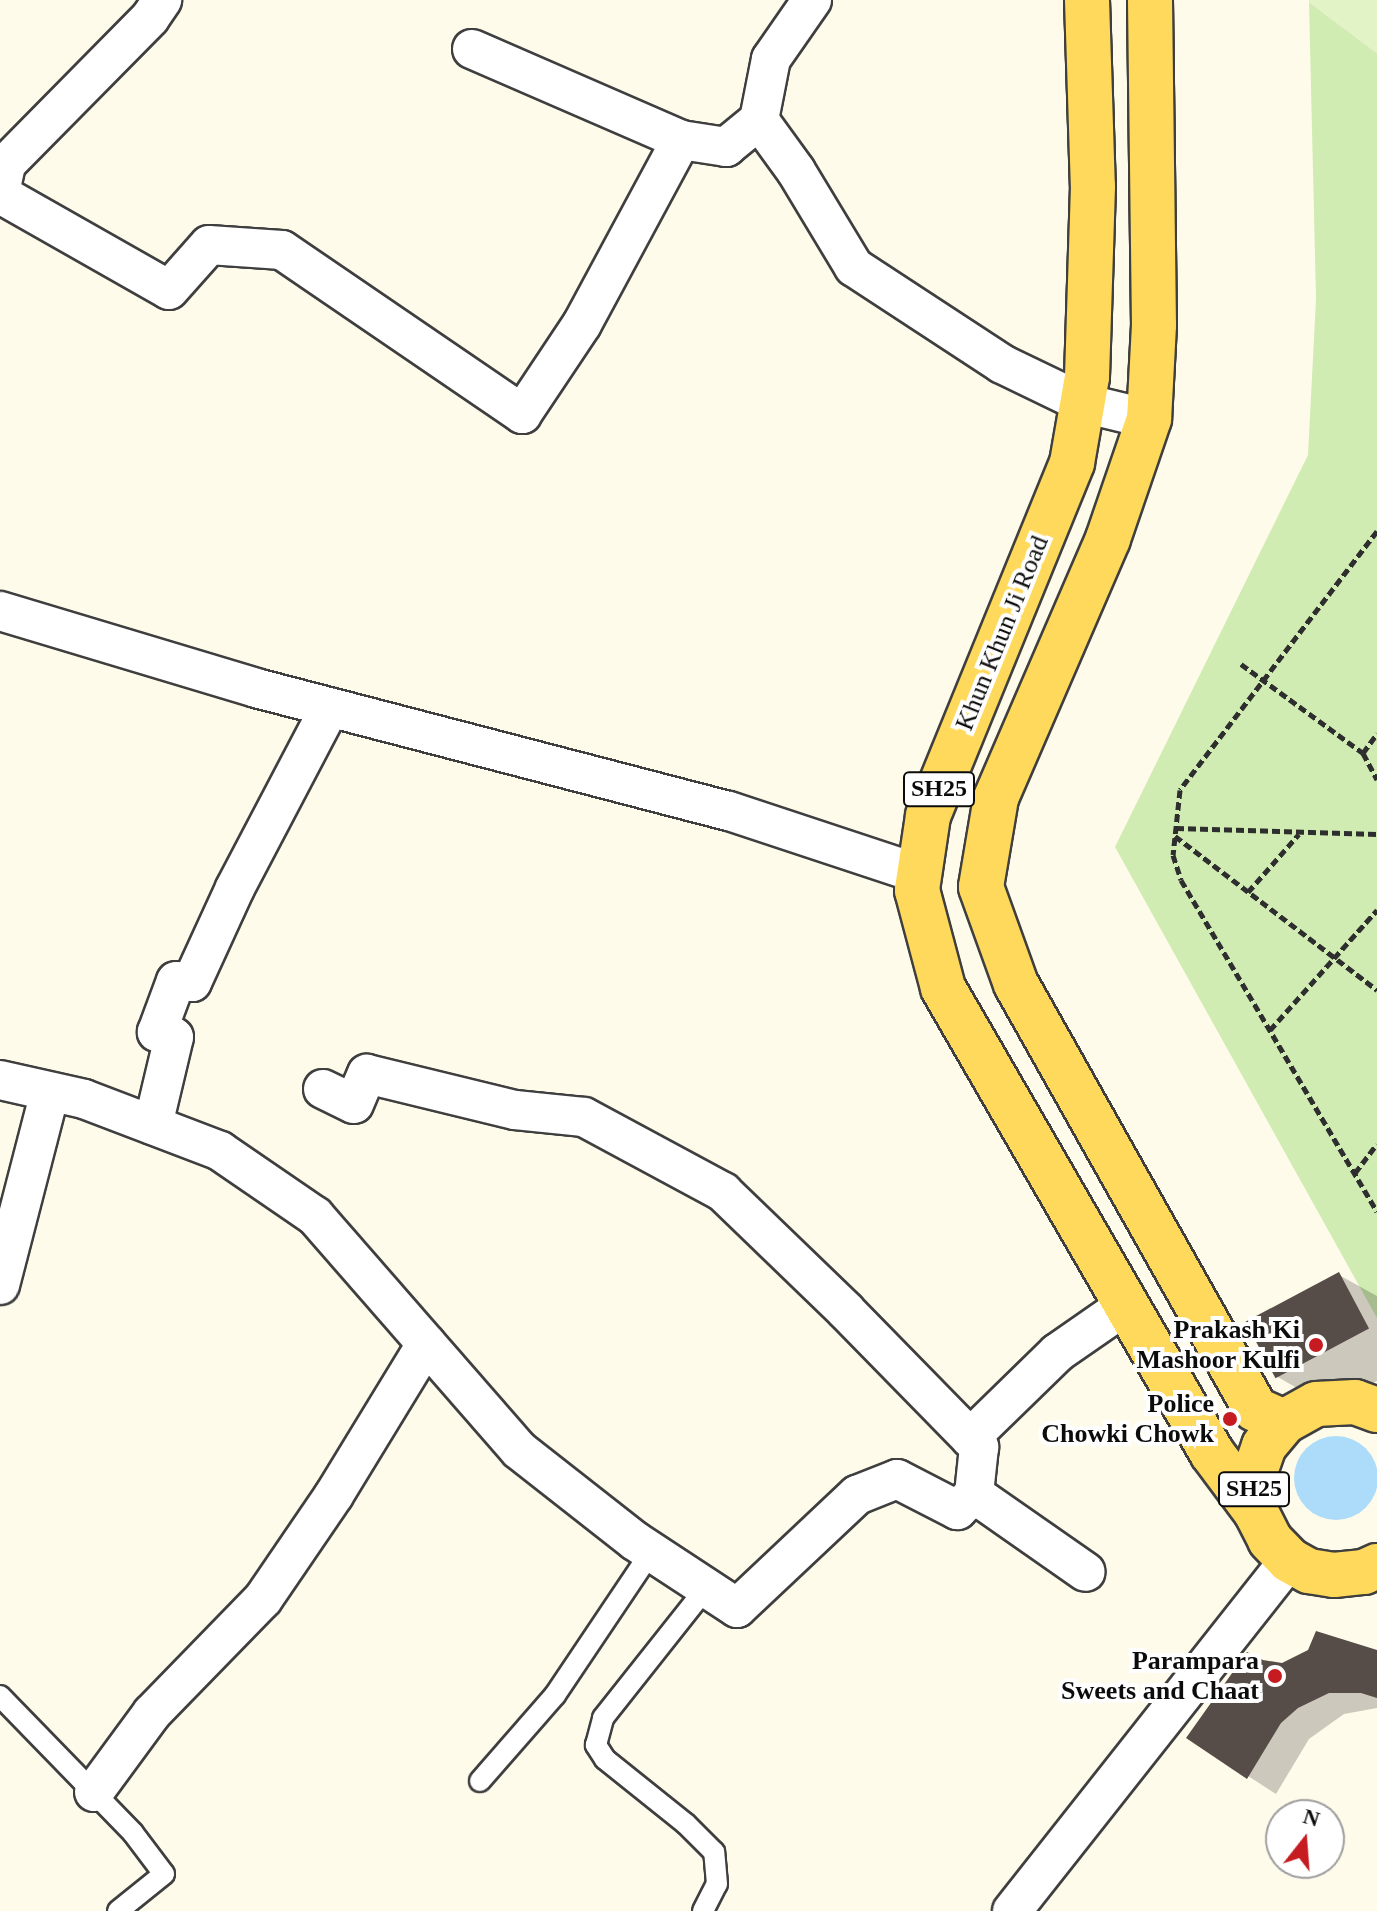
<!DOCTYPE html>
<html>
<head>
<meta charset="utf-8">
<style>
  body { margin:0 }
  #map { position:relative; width:1377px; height:1911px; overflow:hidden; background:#fffbeb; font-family:Georgia,serif }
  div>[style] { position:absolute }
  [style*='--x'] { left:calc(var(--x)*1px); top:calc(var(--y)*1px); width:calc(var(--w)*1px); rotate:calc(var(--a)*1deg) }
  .green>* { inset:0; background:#d0ecb2 }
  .pitch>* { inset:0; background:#e2f3c5 }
  .water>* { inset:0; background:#acdcfa }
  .round { border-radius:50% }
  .shadow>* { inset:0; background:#0003 }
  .building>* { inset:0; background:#564d48; transform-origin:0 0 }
  .path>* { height:5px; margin-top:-2.5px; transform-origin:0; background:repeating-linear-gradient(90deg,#2e2e2e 0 8px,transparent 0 12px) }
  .roads { filter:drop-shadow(2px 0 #3f3f3f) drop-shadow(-2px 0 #3f3f3f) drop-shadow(0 2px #3f3f3f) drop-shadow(0 -2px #3f3f3f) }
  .service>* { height:20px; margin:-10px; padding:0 10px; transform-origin:10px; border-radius:10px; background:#fff }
  .minor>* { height:38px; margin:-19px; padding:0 19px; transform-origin:19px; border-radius:19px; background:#fff }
  .primary>* { height:44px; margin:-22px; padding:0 22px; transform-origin:22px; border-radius:22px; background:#ffd95b }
  .dots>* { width:22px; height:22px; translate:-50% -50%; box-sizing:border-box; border:4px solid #fff; border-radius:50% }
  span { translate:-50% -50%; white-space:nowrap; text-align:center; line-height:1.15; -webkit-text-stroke:8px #fff; paint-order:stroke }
  .shield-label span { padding:2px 6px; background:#fff; border:2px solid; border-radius:6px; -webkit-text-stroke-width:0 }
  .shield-label { font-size:24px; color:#0c0c0c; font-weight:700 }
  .street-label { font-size:26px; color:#0c0c0c }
  .poi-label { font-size:26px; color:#0c0c0c; font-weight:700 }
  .right { translate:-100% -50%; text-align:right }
  .north { position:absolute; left:1265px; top:1799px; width:80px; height:80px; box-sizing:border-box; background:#fff; border:2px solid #9e9e9e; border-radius:50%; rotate:17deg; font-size:22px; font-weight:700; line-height:32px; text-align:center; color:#0c0c0c }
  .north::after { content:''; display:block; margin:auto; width:28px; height:36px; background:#c51b21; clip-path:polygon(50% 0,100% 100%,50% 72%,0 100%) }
</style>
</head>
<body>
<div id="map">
  <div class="green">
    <div style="clip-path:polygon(1309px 2px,1377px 53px,1377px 1318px,1115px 847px,1308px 455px,1316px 299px)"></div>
  </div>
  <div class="pitch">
    <div style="clip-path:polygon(1309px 0,1377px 0,1377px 53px,1309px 2px)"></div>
  </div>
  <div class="water">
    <div class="round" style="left:1294px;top:1436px;width:84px;height:84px"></div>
  </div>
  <div class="shadow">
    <div style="clip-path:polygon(1339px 1275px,1377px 1296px,1377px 1381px,1328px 1406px,1276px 1376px)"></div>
    <div style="clip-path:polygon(1377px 1652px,1377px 1708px,1344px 1714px,1309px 1739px,1276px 1794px,1189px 1738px,1262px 1662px,1282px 1665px)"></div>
  </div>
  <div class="building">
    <div style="left:1339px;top:1272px;width:64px;height:106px;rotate:62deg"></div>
    <div style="clip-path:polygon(1316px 1631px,1377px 1650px,1377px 1698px,1361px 1693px,1329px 1693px,1298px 1708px,1281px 1723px,1247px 1779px,1186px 1738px,1247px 1652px,1263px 1660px,1282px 1663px,1308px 1650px)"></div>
  </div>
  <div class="path">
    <div style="--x:1377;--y:531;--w:325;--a:127.3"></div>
    <div style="--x:1180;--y:790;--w:65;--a:96.1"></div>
    <div style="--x:1173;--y:855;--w:26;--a:72"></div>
    <div style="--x:1181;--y:880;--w:385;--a:59.4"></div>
    <div style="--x:1241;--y:664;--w:151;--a:36.1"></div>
    <div style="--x:1363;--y:753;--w:30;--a:62"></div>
    <div style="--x:1363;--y:753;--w:24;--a:-54"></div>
    <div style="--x:1176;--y:828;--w:201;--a:1.7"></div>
    <div style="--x:1175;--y:836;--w:254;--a:37.3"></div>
    <div style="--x:1248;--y:892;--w:77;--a:-48.7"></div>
    <div style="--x:1270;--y:1030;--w:161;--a:-48.3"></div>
    <div style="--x:1355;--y:1173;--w:36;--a:-53"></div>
  </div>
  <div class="roads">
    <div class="service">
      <div style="--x:0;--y:1696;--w:191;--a:45.8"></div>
      <div style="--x:133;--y:1833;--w:51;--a:52.9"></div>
      <div style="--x:164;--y:1874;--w:59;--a:141.2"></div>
      <div style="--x:480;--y:1781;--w:114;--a:-48.9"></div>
      <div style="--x:555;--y:1695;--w:172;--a:-56.1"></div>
      <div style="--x:703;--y:1911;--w:30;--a:-63"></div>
      <div style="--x:717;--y:1884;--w:32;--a:-95"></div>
      <div style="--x:714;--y:1852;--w:40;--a:-135"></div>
      <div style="--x:686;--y:1824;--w:104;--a:-141.3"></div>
      <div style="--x:605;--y:1759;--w:17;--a:-123"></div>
      <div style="--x:596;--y:1745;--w:28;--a:-75"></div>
      <div style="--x:603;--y:1718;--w:166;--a:-51.6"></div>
    </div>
    <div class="minor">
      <div style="--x:472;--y:49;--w:228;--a:23.5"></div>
      <div style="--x:681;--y:140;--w:46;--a:8.8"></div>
      <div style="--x:726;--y:147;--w:43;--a:-39.3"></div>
      <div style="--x:759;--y:120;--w:62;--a:-78.9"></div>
      <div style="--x:771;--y:59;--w:72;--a:-55.2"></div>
      <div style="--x:759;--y:120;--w:63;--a:54"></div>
      <div style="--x:796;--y:171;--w:112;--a:58.9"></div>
      <div style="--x:854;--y:267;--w:177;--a:33.2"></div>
      <div style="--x:1002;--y:364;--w:90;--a:25.7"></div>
      <div style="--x:1083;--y:403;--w:68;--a:13.6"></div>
      <div style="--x:0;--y:193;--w:30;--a:-78"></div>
      <div style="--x:6;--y:164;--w:205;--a:-45.4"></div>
      <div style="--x:150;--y:18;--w:22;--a:-56"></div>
      <div style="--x:0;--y:194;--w:194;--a:29.6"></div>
      <div style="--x:169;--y:290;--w:60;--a:-48.4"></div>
      <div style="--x:209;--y:245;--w:73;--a:3.9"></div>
      <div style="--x:282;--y:250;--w:291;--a:34.3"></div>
      <div style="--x:522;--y:414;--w:108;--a:-56.3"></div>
      <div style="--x:582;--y:324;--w:209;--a:-61.7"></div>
      <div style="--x:0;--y:611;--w:267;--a:16.7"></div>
      <div style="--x:256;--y:688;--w:489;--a:14.6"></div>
      <div style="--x:729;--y:811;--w:200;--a:18.3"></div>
      <div style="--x:0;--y:1080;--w:86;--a:12.7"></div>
      <div style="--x:84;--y:1099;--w:146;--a:20.9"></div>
      <div style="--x:220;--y:1151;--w:115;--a:34.4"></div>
      <div style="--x:315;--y:1216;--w:310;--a:48.9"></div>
      <div style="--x:519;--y:1450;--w:147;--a:38.1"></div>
      <div style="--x:635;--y:1541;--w:122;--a:33.3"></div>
      <div style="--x:737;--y:1608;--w:165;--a:-43.3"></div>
      <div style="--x:857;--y:1495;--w:43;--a:-21.8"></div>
      <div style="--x:897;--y:1479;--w:68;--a:27.3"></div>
      <div style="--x:957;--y:1510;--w:23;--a:-43"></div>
      <div style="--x:974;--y:1494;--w:136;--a:34.9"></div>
      <div style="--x:323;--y:1089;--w:34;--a:26"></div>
      <div style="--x:354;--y:1104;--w:33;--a:-67"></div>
      <div style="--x:367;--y:1074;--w:152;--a:13.7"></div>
      <div style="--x:515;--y:1110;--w:69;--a:5.8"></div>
      <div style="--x:584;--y:1117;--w:158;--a:28.3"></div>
      <div style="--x:723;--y:1192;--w:170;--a:44"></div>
      <div style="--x:845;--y:1310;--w:192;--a:45.6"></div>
      <div style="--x:979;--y:1447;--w:47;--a:96.1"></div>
      <div style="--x:153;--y:1125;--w:90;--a:-76.6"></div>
      <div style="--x:174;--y:1037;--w:18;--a:-164"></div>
      <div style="--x:157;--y:1032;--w:54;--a:-69.6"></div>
      <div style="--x:176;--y:981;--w:16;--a:4"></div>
      <div style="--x:192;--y:982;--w:103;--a:-65.4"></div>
      <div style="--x:235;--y:888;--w:204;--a:-62.3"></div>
      <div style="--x:0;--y:1285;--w:199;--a:-75.5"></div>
      <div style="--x:970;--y:1438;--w:122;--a:-44.3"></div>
      <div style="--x:1057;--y:1353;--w:84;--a:-34.8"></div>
      <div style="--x:94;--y:1792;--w:98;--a:-53.7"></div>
      <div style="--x:152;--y:1713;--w:159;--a:-45.8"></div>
      <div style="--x:263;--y:1599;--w:126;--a:-55.7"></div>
      <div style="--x:334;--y:1495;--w:177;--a:-58.6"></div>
      <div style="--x:1012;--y:1911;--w:447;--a:-51.7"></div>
    </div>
    <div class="primary">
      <div style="--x:1087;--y:0;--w:186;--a:88.2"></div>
      <div style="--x:1093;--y:186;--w:191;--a:91.8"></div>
      <div style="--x:1087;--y:377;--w:87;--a:99.9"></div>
      <div style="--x:1072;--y:463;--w:381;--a:112.2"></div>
      <div style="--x:928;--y:816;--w:75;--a:98.5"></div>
      <div style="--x:917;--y:890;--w:101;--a:75.1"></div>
      <div style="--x:943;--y:988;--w:537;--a:59.95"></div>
      <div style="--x:1212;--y:1453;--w:74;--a:53.3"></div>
      <div style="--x:1150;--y:0;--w:325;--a:89.3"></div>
      <div style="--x:1154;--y:325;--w:94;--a:93"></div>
      <div style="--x:1149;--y:419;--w:127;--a:108.9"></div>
      <div style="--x:1108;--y:539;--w:282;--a:113.4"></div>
      <div style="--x:996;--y:798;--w:90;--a:99.6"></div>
      <div style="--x:981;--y:887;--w:103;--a:70.2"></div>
      <div style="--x:1016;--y:984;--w:488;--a:60.6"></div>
      <div style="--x:1255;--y:1409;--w:32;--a:24"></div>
      <div style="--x:1377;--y:1410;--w:23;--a:-160"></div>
      <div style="--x:1355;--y:1402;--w:39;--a:177"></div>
      <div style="--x:1316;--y:1404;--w:37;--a:151"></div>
      <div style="--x:1284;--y:1422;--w:31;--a:130"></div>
      <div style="--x:1264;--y:1446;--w:34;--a:109"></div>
      <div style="--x:1253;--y:1478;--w:34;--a:85"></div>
      <div style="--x:1256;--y:1512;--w:31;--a:63"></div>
      <div style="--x:1270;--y:1540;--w:28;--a:46"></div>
      <div style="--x:1289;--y:1560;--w:23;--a:29"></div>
      <div style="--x:1309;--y:1571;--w:25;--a:9"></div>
      <div style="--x:1334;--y:1575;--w:30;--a:-6"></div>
      <div style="--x:1364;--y:1572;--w:14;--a:-25"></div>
    </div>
  </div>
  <div class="dots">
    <div style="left:1316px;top:1345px;background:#c51b21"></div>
    <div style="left:1230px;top:1419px;background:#c51b21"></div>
    <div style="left:1275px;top:1676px;background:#c51b21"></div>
  </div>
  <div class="shield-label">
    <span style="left:939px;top:789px">SH25</span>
    <span style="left:1254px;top:1489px">SH25</span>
  </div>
  <div class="street-label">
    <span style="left:1002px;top:633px;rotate:-68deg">Khun Khun Ji Road</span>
  </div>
  <div class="poi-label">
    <span class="right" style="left:1300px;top:1345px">Prakash Ki<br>Mashoor Kulfi</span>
    <span class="right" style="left:1214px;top:1419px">Police<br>Chowki Chowk</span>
    <span class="right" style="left:1259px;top:1676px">Parampara<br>Sweets and Chaat</span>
  </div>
  <div class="north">N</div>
</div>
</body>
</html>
